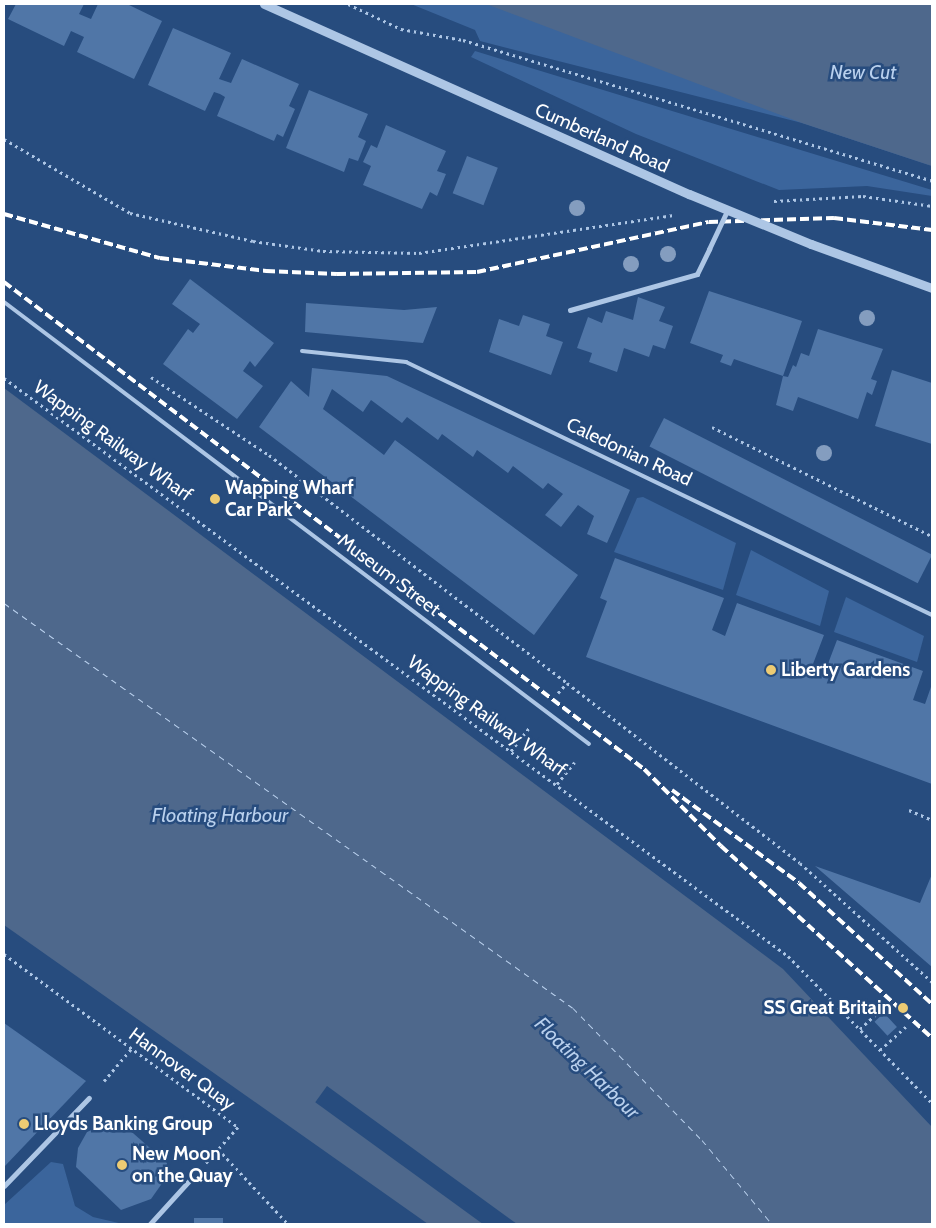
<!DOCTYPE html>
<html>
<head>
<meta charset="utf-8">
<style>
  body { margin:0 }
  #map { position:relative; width:936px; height:1228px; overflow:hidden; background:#274c7e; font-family:Cabin,sans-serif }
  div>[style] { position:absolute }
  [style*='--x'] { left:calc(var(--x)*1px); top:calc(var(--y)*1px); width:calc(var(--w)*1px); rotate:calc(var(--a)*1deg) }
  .green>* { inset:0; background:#3b659c }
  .water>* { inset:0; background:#4e688c }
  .pier>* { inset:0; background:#274c7e; transform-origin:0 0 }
  .ferry>* { height:1px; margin-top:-0.5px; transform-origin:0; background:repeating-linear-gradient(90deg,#b9d0ed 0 6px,transparent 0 11px) }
  .building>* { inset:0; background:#5076a7; transform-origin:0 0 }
  .path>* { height:3px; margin-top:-1.5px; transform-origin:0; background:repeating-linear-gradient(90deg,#adc6e5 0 2.5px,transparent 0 6.5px) }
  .service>* { height:4px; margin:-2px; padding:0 2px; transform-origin:2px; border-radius:2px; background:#adc6e5 }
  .pedestrian>* { height:4.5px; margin:-2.25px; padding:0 2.25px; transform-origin:2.25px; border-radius:2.25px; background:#adc6e5 }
  .minor>* { height:5px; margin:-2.5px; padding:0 2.5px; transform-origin:2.5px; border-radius:2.5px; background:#adc6e5 }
  .tertiary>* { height:9px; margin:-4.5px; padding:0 4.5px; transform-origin:4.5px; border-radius:4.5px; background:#adc6e5 }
  .rail>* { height:4px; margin-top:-2px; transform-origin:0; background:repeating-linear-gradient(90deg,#fff 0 9px,transparent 0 13px) }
  .minor-bridge>* { height:5px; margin:-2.5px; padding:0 2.5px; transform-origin:2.5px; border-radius:2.5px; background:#adc6e5 }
  .tertiary-bridge>* { height:9px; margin:-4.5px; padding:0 4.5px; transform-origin:4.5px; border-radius:4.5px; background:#adc6e5 }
  .trees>* { width:16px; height:16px; margin:-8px; border-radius:50%; background:#849dbf }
  .dots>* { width:14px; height:14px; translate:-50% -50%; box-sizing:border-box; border:2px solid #274c7e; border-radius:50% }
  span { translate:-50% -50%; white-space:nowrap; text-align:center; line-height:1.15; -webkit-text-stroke:5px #274c7e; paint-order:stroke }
  .street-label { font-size:19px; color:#fff }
  .poi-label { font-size:19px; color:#fff; font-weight:700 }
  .left { translate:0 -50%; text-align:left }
  .right { translate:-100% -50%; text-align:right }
  .water-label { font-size:20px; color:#b9d0ed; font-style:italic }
  .frame { position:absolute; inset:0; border:5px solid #fff; pointer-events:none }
</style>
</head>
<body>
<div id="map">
  <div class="green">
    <div style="clip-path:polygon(411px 4px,589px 4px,932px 166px,802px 123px,480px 41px,475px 30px)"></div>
    <div style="clip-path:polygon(475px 51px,932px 190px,932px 196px,867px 186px,779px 190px,636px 134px,471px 57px)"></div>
    <div style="clip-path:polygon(643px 497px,736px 543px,723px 590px,614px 552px,637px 498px)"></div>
    <div style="clip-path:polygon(751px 550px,829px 591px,820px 626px,736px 595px)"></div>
    <div style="clip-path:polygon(846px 597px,924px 636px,917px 662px,834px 632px)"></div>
    <div style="clip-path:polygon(51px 1162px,63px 1164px,75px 1206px,93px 1217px,123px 1224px,4px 1224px,4px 1205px)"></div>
  </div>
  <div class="water">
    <div style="clip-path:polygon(486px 4px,932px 4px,932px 166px,802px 123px)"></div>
    <div style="clip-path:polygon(4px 388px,783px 969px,932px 1127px,932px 1224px,428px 1224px,4px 925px)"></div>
  </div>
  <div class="pier">
    <div style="left:327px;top:1086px;width:234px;height:20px;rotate:36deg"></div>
  </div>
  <div class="ferry">
    <div style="--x:4;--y:603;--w:698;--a:35.44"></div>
    <div style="--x:573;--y:1008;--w:185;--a:45.7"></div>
    <div style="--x:702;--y:1140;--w:109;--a:50.2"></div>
  </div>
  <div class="building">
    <div style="clip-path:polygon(16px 4px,84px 4px,79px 14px,91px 19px,98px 4px,127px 4px,162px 21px,134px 79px,77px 52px,84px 37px,71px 31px,64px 46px,8px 19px)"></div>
    <div style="clip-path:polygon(173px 28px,231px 53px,219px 79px,231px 83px,242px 59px,299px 84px,289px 106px,295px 109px,283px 137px,277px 134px,274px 141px,217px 116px,225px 97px,220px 94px,214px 92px,205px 111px,148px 85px)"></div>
    <div style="clip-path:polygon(309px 90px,368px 114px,358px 137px,366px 141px,358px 161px,349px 158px,344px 172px,286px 148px)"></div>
    <div style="clip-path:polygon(386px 125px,446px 151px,437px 171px,446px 174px,437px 196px,430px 192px,422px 209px,363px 185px,371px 166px,363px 162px,371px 145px,377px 148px)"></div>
    <div style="left:467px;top:156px;width:33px;height:40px;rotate:21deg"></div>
    <div style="clip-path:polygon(190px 279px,274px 343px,255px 367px,250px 361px,243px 371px,263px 386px,237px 419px,163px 364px,188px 329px,193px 333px,200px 324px,172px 304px)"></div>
    <div style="clip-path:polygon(709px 291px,802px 321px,783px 376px,788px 377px,793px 365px,796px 367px,801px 353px,809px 356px,818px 329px,883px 349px,871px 379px,877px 381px,872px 395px,867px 392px,858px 419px,798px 397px,793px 411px,776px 405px,783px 376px,734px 359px,731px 366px,720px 362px,723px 355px,690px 343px)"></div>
    <div style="clip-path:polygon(638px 297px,665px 307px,659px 321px,673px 326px,665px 349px,653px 345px,649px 357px,624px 348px,617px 372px,589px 362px,592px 353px,577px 348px,588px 317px,602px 323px,606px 311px,633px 320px)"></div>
    <div style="clip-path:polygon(306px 303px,404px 310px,437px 307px,423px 343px,305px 332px)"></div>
    <div style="clip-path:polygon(523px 315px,550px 324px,546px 336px,563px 342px,551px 375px,489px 352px,499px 319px,519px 326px)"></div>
    <div style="clip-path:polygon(312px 368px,387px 376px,630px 490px,607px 543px,587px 534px,594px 516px,578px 505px,561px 527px,545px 515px,563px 494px,548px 483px,543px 489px,513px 466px,508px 473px,477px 450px,473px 457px,442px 434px,438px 440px,407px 417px,402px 423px,371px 400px,363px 412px,332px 389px,323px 409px,384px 455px,395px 440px,578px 575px,534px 635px,259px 427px,291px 381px,309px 397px)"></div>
    <div style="clip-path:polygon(892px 370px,932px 383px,932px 444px,875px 426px)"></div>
    <div style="left:664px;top:418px;width:301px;height:32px;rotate:27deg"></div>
    <div style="clip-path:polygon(615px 558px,724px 598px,712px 630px,725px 636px,737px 603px,824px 635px,813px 664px,826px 669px,837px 640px,923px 671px,913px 700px,925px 704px,932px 684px,932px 784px,586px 657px,607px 601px,600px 598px)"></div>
    <div style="clip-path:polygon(815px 866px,920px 903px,932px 874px,932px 967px)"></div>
    <div style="left:884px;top:1013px;width:19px;height:13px;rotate:47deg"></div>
    <div style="clip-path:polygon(4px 1023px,86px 1081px,4px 1167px)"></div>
    <div style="clip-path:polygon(117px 1119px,167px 1163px,163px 1182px,151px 1199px,121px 1210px,76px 1167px,78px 1148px,87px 1132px)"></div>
    <div style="left:194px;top:1218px;width:29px;height:6px"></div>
  </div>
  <div class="path">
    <div style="--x:348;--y:4;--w:59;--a:25.3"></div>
    <div style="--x:401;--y:29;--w:63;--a:10.1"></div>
    <div style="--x:463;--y:40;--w:490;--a:16.7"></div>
    <div style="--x:4;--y:139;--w:146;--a:30.4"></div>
    <div style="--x:130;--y:213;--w:126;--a:12.8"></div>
    <div style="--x:253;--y:241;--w:71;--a:8.1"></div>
    <div style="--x:323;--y:251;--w:96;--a:1.2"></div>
    <div style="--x:419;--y:253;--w:256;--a:-8.5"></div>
    <div style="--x:774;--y:201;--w:89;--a:-3.2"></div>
    <div style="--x:863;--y:196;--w:70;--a:8.2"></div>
    <div style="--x:151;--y:377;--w:141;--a:33.5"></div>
    <div style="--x:269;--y:455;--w:375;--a:37.4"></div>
    <div style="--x:567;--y:683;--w:294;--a:37.7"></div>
    <div style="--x:800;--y:863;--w:178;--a:42"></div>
    <div style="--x:4;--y:378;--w:974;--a:36.4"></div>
    <div style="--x:788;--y:956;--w:206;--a:45.6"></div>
    <div style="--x:712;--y:427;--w:246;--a:26.4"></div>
    <div style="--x:558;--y:693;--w:13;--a:-48"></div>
    <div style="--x:511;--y:751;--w:31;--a:-52"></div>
    <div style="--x:557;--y:784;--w:28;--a:-51"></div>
    <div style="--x:909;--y:810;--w:25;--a:23"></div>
    <div style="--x:4;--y:954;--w:291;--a:36.5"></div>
    <div style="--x:238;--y:1127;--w:51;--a:131.8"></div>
    <div style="--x:860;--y:1029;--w:37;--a:-43"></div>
    <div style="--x:880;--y:1050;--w:36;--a:-42"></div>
    <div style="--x:104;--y:1081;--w:42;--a:-49.8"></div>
    <div style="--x:218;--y:1149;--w:103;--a:47"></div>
  </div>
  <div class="service">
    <div style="--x:4;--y:302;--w:733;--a:37.07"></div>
    <div style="--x:302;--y:351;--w:105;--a:6"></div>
    <div style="--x:406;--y:362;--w:584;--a:25.69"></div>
  </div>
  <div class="pedestrian">
    <div style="--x:4;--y:1186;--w:122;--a:-46"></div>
    <div style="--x:150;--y:1224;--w:58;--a:-47.8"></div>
  </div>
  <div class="minor">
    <div style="--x:570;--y:310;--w:132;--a:-15.8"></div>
    <div style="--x:697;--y:274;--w:28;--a:-64"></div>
  </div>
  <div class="tertiary">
    <div style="--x:264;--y:4;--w:466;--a:24.1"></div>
    <div style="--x:811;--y:244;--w:129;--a:20"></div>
  </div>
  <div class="rail">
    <div style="--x:4;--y:214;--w:162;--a:15.8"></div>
    <div style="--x:160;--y:258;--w:107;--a:7"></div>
    <div style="--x:266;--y:271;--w:71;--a:2.4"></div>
    <div style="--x:337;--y:274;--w:140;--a:-0.8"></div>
    <div style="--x:477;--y:272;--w:237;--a:-12.2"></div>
    <div style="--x:709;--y:222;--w:125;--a:-1.8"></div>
    <div style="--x:834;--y:218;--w:99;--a:7"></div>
    <div style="--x:4;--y:282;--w:804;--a:37.27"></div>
    <div style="--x:644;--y:769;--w:109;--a:45"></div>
    <div style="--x:721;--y:846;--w:285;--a:42.3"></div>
    <div style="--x:672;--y:790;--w:157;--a:36.2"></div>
    <div style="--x:799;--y:883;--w:180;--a:42.3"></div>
  </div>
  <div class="minor-bridge">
    <div style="--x:709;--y:249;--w:42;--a:-64.7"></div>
  </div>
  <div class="tertiary-bridge">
    <div style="--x:689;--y:194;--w:132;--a:22.3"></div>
  </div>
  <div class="trees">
    <div style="left:577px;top:208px"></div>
    <div style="left:668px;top:254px"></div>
    <div style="left:631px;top:264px"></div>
    <div style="left:867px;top:318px"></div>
    <div style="left:824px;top:453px"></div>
  </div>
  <div class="dots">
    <div style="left:215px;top:499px;background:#edcb73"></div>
    <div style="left:771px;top:670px;background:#edcb73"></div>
    <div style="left:903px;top:1008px;background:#edcb73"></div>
    <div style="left:24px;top:1124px;background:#edcb73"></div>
    <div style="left:122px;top:1165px;background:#edcb73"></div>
  </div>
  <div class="street-label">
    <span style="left:602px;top:138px;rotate:24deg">Cumberland Road</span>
    <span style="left:113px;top:441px;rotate:36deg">Wapping Railway Wharf</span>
    <span style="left:629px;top:452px;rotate:25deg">Caledonian Road</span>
    <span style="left:389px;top:575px;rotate:37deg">Museum Street</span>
    <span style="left:487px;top:716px;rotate:36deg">Wapping Railway Wharf</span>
    <span style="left:182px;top:1069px;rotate:36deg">Hannover Quay</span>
  </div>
  <div class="poi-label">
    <span class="left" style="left:225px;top:499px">Wapping Wharf<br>Car Park</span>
    <span class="left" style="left:781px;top:670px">Liberty Gardens</span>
    <span class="right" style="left:892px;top:1008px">SS Great Britain</span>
    <span class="left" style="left:34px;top:1124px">Lloyds Banking Group</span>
    <span class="left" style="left:132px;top:1165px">New Moon<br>on the Quay</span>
  </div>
  <div class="water-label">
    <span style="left:863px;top:72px">New Cut</span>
    <span style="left:220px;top:815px">Floating Harbour</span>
    <span style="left:587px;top:1068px;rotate:44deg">Floating Harbour</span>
  </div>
  <div class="frame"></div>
</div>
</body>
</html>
